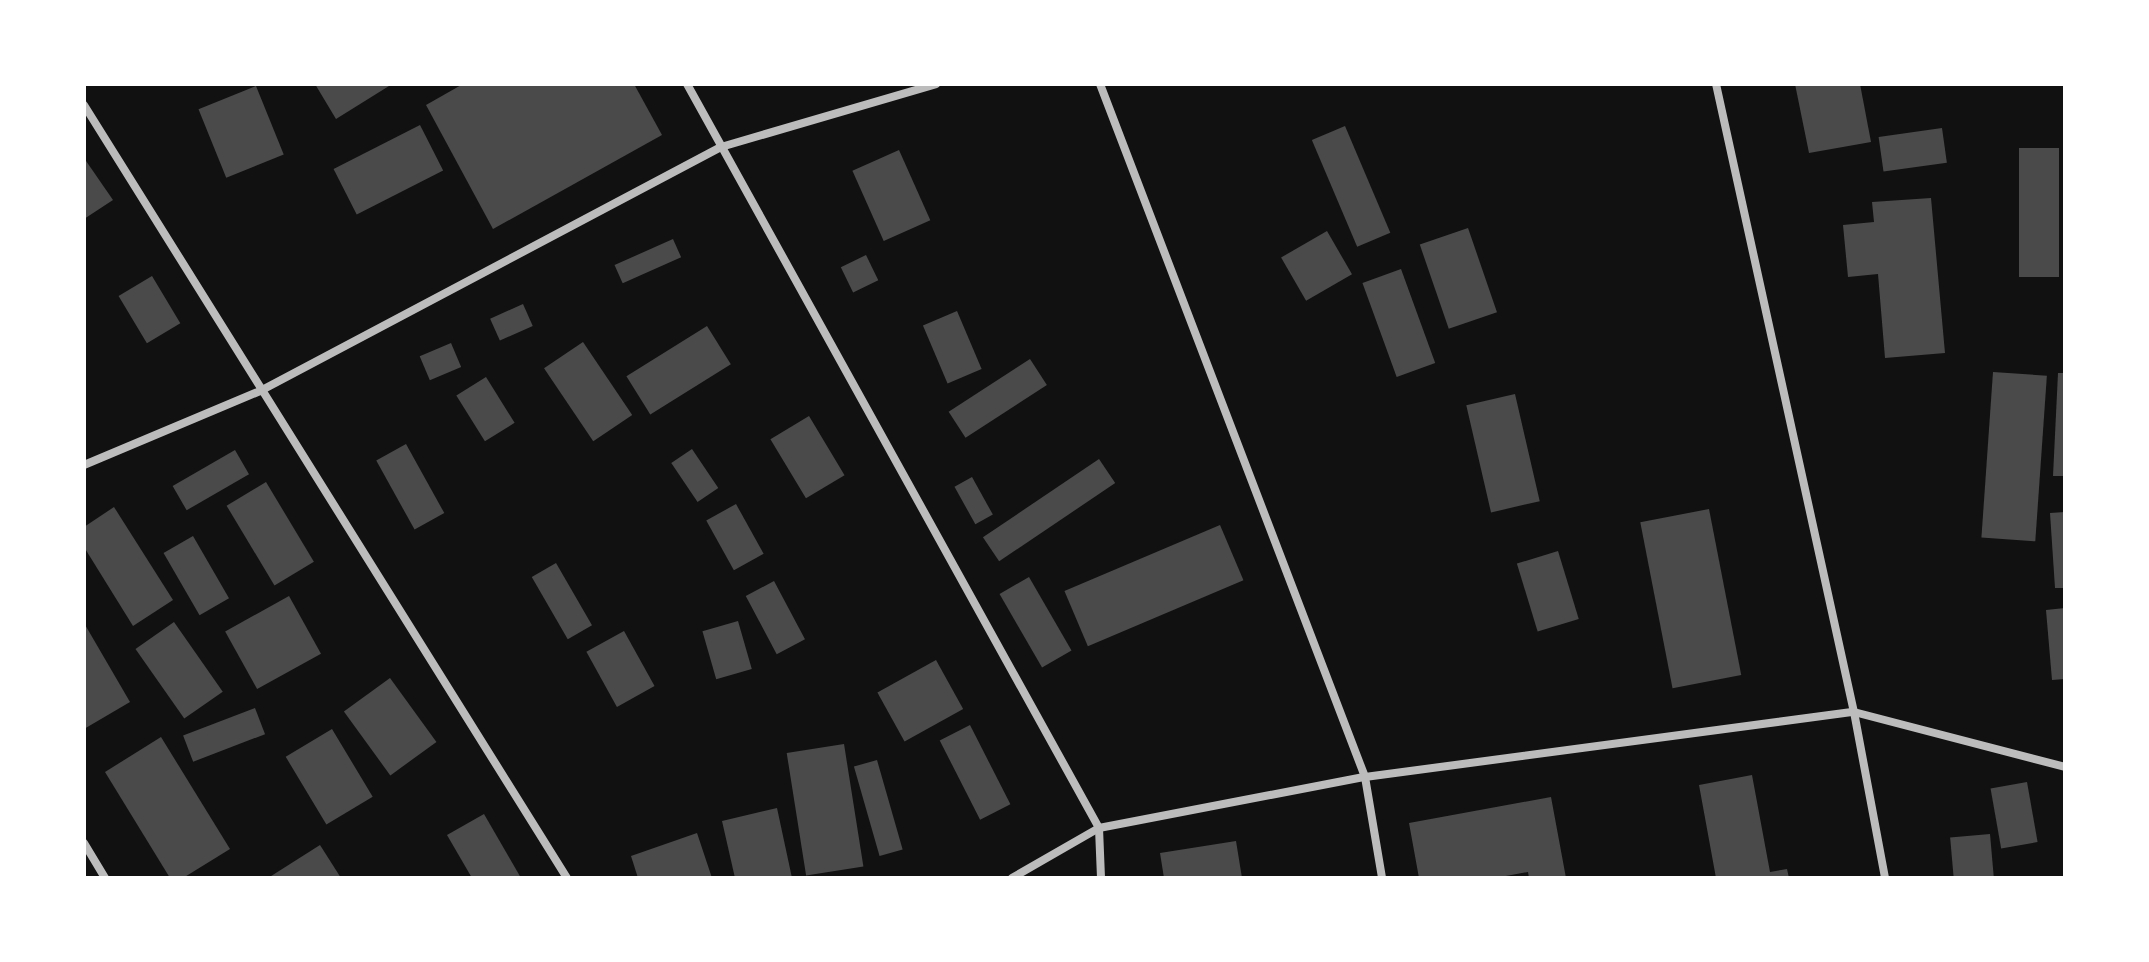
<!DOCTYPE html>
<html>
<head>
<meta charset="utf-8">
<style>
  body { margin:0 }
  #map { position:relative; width:2149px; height:962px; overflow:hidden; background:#111; font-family:"Fira Sans Condensed",sans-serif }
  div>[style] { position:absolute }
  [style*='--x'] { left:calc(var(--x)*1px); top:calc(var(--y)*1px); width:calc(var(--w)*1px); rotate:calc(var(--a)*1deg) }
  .building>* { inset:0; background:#4a4a4a; transform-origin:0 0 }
  .minor>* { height:8px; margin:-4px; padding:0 4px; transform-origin:4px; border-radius:4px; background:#bcbcbc }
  span { translate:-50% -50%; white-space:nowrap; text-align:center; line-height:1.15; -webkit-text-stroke:6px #fff; paint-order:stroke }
  .frame { position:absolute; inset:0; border:86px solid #fff; pointer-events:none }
</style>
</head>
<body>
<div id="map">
  <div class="building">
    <div style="clip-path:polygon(315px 84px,388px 84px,389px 86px,336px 119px)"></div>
    <div style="clip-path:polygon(463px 84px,634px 84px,662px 135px,493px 229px,426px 105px)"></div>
    <div style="clip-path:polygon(1795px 84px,1860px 84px,1871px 142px,1809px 153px)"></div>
    <div style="left:256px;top:86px;width:74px;height:62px;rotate:68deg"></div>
    <div style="left:420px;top:125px;width:51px;height:97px;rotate:63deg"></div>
    <div style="left:1345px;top:126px;width:116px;height:36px;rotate:67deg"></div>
    <div style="left:1942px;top:128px;width:35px;height:64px;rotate:82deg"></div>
    <div style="left:2019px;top:148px;width:40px;height:129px"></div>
    <div style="left:899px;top:150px;width:77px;height:51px;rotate:66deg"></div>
    <div style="clip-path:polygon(84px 158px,113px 200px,84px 219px)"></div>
    <div style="clip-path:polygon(1931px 198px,1945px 353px,1885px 358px,1878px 274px,1848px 277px,1843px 225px,1874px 222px,1872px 202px)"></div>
    <div style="left:1468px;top:228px;width:89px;height:51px;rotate:71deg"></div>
    <div style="left:1327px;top:231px;width:50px;height:53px;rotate:60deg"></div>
    <div style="left:673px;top:239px;width:20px;height:64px;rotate:66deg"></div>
    <div style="left:866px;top:255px;width:28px;height:28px;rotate:64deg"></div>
    <div style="left:1401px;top:269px;width:100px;height:41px;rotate:70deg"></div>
    <div style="left:152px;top:276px;width:55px;height:39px;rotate:59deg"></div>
    <div style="left:523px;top:304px;width:24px;height:36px;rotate:66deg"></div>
    <div style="left:957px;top:311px;width:63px;height:37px;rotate:67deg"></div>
    <div style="left:707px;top:326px;width:45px;height:95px;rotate:58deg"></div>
    <div style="left:583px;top:342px;width:88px;height:47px;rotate:56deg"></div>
    <div style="left:451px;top:343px;width:26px;height:34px;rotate:67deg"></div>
    <div style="left:1030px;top:359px;width:31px;height:97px;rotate:57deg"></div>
    <div style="left:1993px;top:372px;width:54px;height:166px;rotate:4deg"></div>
    <div style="clip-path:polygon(2058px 373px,2065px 373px,2065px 476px,2053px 476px)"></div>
    <div style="left:486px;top:377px;width:54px;height:35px;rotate:58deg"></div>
    <div style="left:1515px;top:394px;width:110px;height:50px;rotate:77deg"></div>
    <div style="left:809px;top:416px;width:69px;height:45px;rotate:59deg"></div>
    <div style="left:406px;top:444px;width:79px;height:34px;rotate:61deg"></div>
    <div style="left:692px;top:449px;width:47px;height:25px;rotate:56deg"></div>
    <div style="left:235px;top:450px;width:28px;height:72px;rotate:60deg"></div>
    <div style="left:1099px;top:459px;width:29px;height:140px;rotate:56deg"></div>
    <div style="left:972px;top:477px;width:43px;height:20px;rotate:61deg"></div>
    <div style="left:266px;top:482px;width:93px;height:46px;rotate:59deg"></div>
    <div style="left:736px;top:504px;width:57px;height:34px;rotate:61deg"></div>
    <div style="clip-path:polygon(114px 507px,173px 600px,133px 626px,84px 547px,84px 527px)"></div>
    <div style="left:1709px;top:509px;width:169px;height:70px;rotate:79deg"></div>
    <div style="clip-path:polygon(2065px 512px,2065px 588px,2055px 588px,2050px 513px)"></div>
    <div style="left:1220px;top:525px;width:60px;height:169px;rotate:67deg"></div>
    <div style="left:193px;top:536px;width:72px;height:34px;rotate:60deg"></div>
    <div style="left:1558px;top:551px;width:71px;height:43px;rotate:73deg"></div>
    <div style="left:556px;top:563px;width:72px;height:28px;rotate:60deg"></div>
    <div style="left:1029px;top:577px;width:85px;height:34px;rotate:60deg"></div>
    <div style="left:774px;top:581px;width:66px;height:32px;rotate:62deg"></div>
    <div style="left:289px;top:596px;width:66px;height:73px;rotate:61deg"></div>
    <div style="clip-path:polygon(2065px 608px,2065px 679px,2052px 680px,2046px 610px)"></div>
    <div style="left:738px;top:621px;width:50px;height:37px;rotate:74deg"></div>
    <div style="left:174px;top:622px;width:85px;height:47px;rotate:55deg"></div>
    <div style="clip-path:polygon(84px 623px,130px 702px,84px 729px)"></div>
    <div style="left:624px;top:631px;width:63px;height:43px;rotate:61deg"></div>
    <div style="left:936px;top:660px;width:56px;height:67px;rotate:61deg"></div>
    <div style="left:390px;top:678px;width:79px;height:57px;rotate:54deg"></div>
    <div style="left:255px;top:708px;width:28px;height:77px;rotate:69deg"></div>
    <div style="left:970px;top:725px;width:89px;height:34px;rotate:63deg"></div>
    <div style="left:332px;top:729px;width:79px;height:54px;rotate:59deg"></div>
    <div style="clip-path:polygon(161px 737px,230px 849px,183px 878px,170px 878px,105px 772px)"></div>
    <div style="left:844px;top:744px;width:124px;height:58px;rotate:81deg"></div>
    <div style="left:877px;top:760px;width:93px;height:24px;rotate:74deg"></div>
    <div style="clip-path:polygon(1752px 775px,1770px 872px,1787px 869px,1789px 878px,1716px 878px,1699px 785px)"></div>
    <div style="left:2027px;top:782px;width:61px;height:37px;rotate:80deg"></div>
    <div style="clip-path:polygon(1551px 797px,1566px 878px,1529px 878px,1528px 872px,1495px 878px,1419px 878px,1409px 823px)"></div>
    <div style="clip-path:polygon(777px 808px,792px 878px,735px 878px,722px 821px)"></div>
    <div style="clip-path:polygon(484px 814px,521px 878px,472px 878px,447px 835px)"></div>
    <div style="clip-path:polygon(697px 833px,712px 878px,638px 878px,631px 856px)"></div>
    <div style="left:1990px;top:834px;width:44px;height:40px;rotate:85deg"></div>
    <div style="clip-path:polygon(1236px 841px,1242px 878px,1164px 878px,1160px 853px)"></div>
    <div style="clip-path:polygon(320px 845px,341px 878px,268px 878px)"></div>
  </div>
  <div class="minor">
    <div style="--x:687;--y:84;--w:850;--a:61.02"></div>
    <div style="--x:1099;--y:828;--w:50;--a:87.7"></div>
    <div style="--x:1100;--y:84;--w:742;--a:69.07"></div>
    <div style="--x:1365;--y:777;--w:102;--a:80.4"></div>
    <div style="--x:1716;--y:84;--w:643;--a:77.61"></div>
    <div style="--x:1854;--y:712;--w:169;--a:79.4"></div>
    <div style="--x:84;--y:105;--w:911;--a:58"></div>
    <div style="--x:84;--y:465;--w:193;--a:-22.8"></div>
    <div style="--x:262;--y:390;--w:519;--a:-27.9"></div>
    <div style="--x:721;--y:147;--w:224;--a:-16.3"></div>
    <div style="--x:84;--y:843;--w:41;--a:59"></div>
    <div style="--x:1012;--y:878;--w:100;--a:-29.9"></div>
    <div style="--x:1099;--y:828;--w:271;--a:-10.9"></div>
    <div style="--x:1365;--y:777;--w:493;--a:-7.6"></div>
    <div style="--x:1854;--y:712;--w:218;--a:14.6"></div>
  </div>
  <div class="frame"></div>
</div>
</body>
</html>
